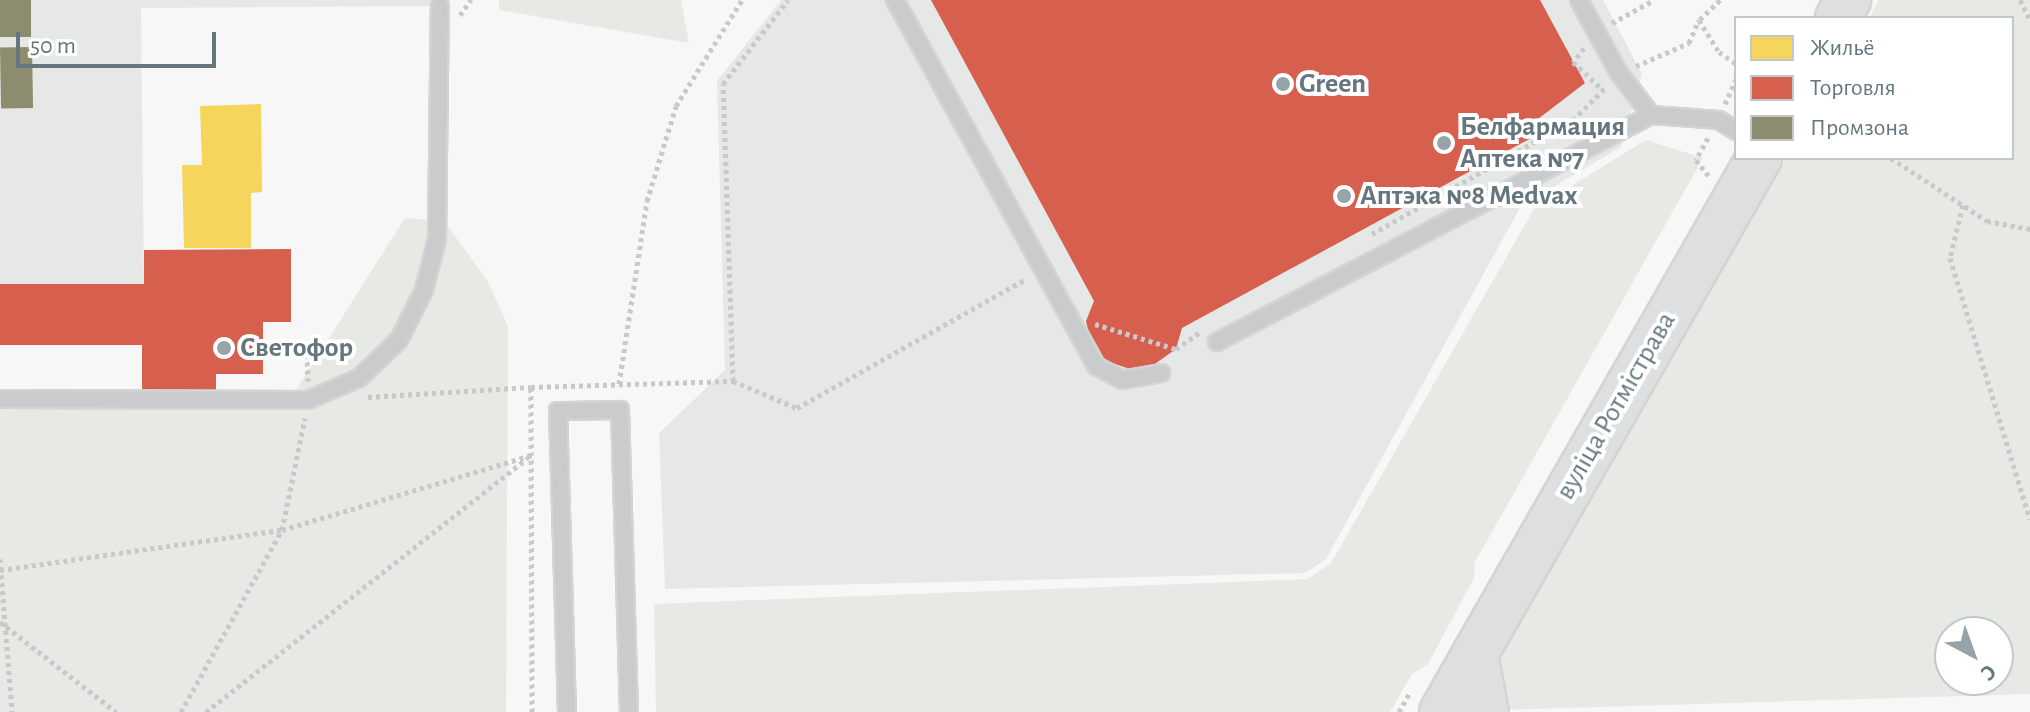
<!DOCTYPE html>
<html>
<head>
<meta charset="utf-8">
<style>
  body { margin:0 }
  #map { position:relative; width:2030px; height:712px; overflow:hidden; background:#f7f7f7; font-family:"Alegreya Sans",sans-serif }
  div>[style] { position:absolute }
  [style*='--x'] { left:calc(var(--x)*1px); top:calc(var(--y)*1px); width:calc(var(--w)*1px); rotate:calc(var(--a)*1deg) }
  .built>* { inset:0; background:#e6e8e7 }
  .green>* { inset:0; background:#e6e9e4 }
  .homes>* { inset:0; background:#f6d55c }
  .shops>* { inset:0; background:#d6604d }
  .industry>* { inset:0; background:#8c8c6e; transform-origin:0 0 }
  .path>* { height:5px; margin-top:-2.5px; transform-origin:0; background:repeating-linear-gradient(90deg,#c7c9ca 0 4px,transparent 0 8px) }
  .roads { filter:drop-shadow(2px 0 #d3d4d5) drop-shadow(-2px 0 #d3d4d5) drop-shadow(0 2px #d3d4d5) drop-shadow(0 -2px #d3d4d5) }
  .lane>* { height:16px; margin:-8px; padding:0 8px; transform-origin:8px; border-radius:8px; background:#cacbcc }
  .secondary>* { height:44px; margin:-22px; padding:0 22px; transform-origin:22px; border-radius:22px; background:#dedfe0 }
  .highway>* { height:44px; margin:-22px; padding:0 22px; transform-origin:22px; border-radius:22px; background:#dedfe0 }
  .dots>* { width:22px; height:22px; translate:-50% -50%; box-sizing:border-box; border:4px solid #fff; border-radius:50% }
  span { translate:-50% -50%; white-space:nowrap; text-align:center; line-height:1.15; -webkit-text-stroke:8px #fff; paint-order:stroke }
  .poi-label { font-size:28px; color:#65767f; font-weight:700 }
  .left { translate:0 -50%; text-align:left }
  .street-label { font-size:28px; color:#65767f }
  .legend { position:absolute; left:1734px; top:16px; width:280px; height:144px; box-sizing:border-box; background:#fff; border:2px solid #c1c8cc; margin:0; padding:10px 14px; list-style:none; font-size:24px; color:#65767f }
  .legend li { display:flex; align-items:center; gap:16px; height:40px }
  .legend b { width:40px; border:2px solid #c1c8cc }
  .north { position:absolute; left:1934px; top:616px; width:80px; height:80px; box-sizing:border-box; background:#fff; border:2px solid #c1c8cc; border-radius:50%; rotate:139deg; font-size:22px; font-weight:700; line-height:32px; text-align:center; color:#65767f }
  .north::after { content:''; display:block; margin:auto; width:28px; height:36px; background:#98a3a9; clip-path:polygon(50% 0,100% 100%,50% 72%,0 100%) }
  .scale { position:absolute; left:16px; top:32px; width:200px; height:36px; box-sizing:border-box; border:4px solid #65767f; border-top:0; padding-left:10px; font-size:24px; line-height:28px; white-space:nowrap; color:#65767f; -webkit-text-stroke:6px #fff; paint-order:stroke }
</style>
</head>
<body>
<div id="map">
  <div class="built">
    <div style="clip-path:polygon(0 0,448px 0,440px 6px,141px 8px,144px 284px,0 284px)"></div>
    <div style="clip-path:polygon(781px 0,1603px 0,1642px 74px,1621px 147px,1521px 206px,1326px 559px,1305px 573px,665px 589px,659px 433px,725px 370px,717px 81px)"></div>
  </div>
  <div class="green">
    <div style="clip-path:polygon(499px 0,681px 0,689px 43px,499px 10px)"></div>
    <div style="clip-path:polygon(evenodd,1879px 0,2030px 0,2030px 694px,1497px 710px,1496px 649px,1786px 158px,2012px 158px,2012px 18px,1869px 18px,1879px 0,1950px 632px,1998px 632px,1998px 680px,1950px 680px,1950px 632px)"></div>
    <div style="clip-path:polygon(1646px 140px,1703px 158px,1475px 562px,1474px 578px,1428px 664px,1412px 674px,1390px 712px,656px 712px,654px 604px,1308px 579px,1331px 563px,1534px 209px)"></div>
    <div style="clip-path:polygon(405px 218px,444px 221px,487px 280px,508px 326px,506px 712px,0 712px,0 408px,64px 400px,288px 403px)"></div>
  </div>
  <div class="homes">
    <div style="clip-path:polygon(261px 104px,262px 192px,251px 193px,251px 248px,184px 248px,182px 165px,202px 165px,200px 106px)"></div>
  </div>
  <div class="shops">
    <div style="clip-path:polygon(931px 0,1540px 0,1585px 83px,1538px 119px,1544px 131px,1182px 328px,1176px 349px,1142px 373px,1103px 360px,1091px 343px,1086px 321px,1094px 301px)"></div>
    <div style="clip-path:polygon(291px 249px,291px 322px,263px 322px,263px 374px,216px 374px,216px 395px,142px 395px,142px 345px,0 345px,0 284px,144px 284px,144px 250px)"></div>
  </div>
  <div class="industry">
    <div style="left:0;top:0;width:31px;height:37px"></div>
    <div style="left:32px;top:47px;width:61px;height:32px;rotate:89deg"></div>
  </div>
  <div class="path">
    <div style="--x:1720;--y:0;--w:29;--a:136"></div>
    <div style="--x:1699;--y:20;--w:38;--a:58"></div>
    <div style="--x:1719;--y:52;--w:21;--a:35"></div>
    <div style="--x:2020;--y:0;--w:22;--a:63"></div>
    <div style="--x:460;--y:15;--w:19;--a:-54"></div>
    <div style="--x:1612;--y:23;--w:48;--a:-28.7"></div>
    <div style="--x:1584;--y:48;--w:18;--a:128"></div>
    <div style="--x:1573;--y:62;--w:41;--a:43"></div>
    <div style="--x:1636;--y:66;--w:58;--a:-23.5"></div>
    <div style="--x:1689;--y:43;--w:25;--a:-67"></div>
    <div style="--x:1725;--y:104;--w:27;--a:-66"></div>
    <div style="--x:1708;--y:138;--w:25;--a:119"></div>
    <div style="--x:1696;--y:160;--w:21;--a:51"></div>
    <div style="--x:1891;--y:158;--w:115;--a:33.3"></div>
    <div style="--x:1987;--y:221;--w:44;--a:10.5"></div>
    <div style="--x:1963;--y:205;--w:55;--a:103.8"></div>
    <div style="--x:1950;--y:258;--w:273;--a:73"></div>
    <div style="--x:1372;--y:234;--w:231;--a:-29.6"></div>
    <div style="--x:1573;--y:120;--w:47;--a:-45"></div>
    <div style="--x:1095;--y:324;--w:85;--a:17.2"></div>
    <div style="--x:1176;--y:349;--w:29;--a:-35"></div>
    <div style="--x:307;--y:354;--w:27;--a:88"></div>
    <div style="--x:733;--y:381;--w:69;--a:22.9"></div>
    <div style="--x:797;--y:408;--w:263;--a:-29.4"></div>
    <div style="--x:619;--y:384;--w:185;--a:-81.3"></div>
    <div style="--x:647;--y:201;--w:99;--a:-73"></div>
    <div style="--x:676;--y:106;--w:125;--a:-58.1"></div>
    <div style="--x:368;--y:397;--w:163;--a:-3.5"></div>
    <div style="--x:0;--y:559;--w:153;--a:85.5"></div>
    <div style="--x:0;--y:570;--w:285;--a:-8.1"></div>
    <div style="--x:282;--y:530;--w:261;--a:-16.7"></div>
    <div style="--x:0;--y:622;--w:147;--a:37.8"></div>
    <div style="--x:181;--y:712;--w:208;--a:-61"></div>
    <div style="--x:282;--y:530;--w:114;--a:-78.4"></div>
    <div style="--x:206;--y:712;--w:410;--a:-38.3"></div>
    <div style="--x:532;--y:712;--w:325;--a:-90.2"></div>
    <div style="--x:531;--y:387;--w:202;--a:-1.7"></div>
    <div style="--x:733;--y:381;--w:297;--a:-91.9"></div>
    <div style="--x:723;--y:84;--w:106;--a:-52.3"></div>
    <div style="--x:1399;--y:712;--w:21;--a:-61"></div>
  </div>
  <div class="roads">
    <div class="lane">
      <div style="--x:895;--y:0;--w:418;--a:61.2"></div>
      <div style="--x:1096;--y:366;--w:30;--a:28"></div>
      <div style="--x:1122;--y:380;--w:40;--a:-10"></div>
      <div style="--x:1579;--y:0;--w:83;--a:61.3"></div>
      <div style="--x:1619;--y:73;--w:53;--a:52.7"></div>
      <div style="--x:1217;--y:342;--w:490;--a:-27.6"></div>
      <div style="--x:1651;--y:115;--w:68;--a:4.2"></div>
      <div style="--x:1719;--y:120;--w:20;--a:33"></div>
      <div style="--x:0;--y:399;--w:308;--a:0.2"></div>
      <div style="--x:308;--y:400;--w:56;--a:-23.3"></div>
      <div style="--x:359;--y:378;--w:55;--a:-43.5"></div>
      <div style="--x:399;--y:340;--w:56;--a:-63.4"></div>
      <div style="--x:424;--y:290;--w:53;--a:-75.7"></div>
      <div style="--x:437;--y:239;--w:233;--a:-89.3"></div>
      <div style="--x:567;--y:712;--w:301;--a:-91.7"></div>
      <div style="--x:558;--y:411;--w:62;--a:-0.9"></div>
      <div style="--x:620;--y:410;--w:302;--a:88.3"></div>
    </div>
    <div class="secondary">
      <div style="--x:1838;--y:18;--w:21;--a:-61"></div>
      <div style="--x:1475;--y:654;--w:572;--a:-60.21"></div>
    </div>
    <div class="highway">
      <div style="--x:1475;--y:654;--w:59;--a:79.3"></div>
      <div style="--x:1442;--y:712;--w:67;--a:-60.4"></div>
    </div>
  </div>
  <div class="dots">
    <div style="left:1283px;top:84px;background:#98a3a9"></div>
    <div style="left:1444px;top:143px;background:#98a3a9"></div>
    <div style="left:1344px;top:196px;background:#98a3a9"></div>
    <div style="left:224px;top:348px;background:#98a3a9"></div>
  </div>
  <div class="poi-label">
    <span class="left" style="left:1299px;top:84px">Green</span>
    <span class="left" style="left:1460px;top:143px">Белфармация<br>Аптека №7</span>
    <span class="left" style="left:1360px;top:196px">Аптэка №8 Medvax</span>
    <span class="left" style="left:240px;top:348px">Светофор</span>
  </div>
  <div class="street-label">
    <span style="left:1616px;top:406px;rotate:-60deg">вуліца Ротмістрава</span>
  </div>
  <ul class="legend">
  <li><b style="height:22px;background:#f6d55c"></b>Жильё</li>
  <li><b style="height:22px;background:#d6604d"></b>Торговля</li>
  <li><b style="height:22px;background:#8c8c6e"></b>Промзона</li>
  </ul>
  <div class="north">С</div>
  <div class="scale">50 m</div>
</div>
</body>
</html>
